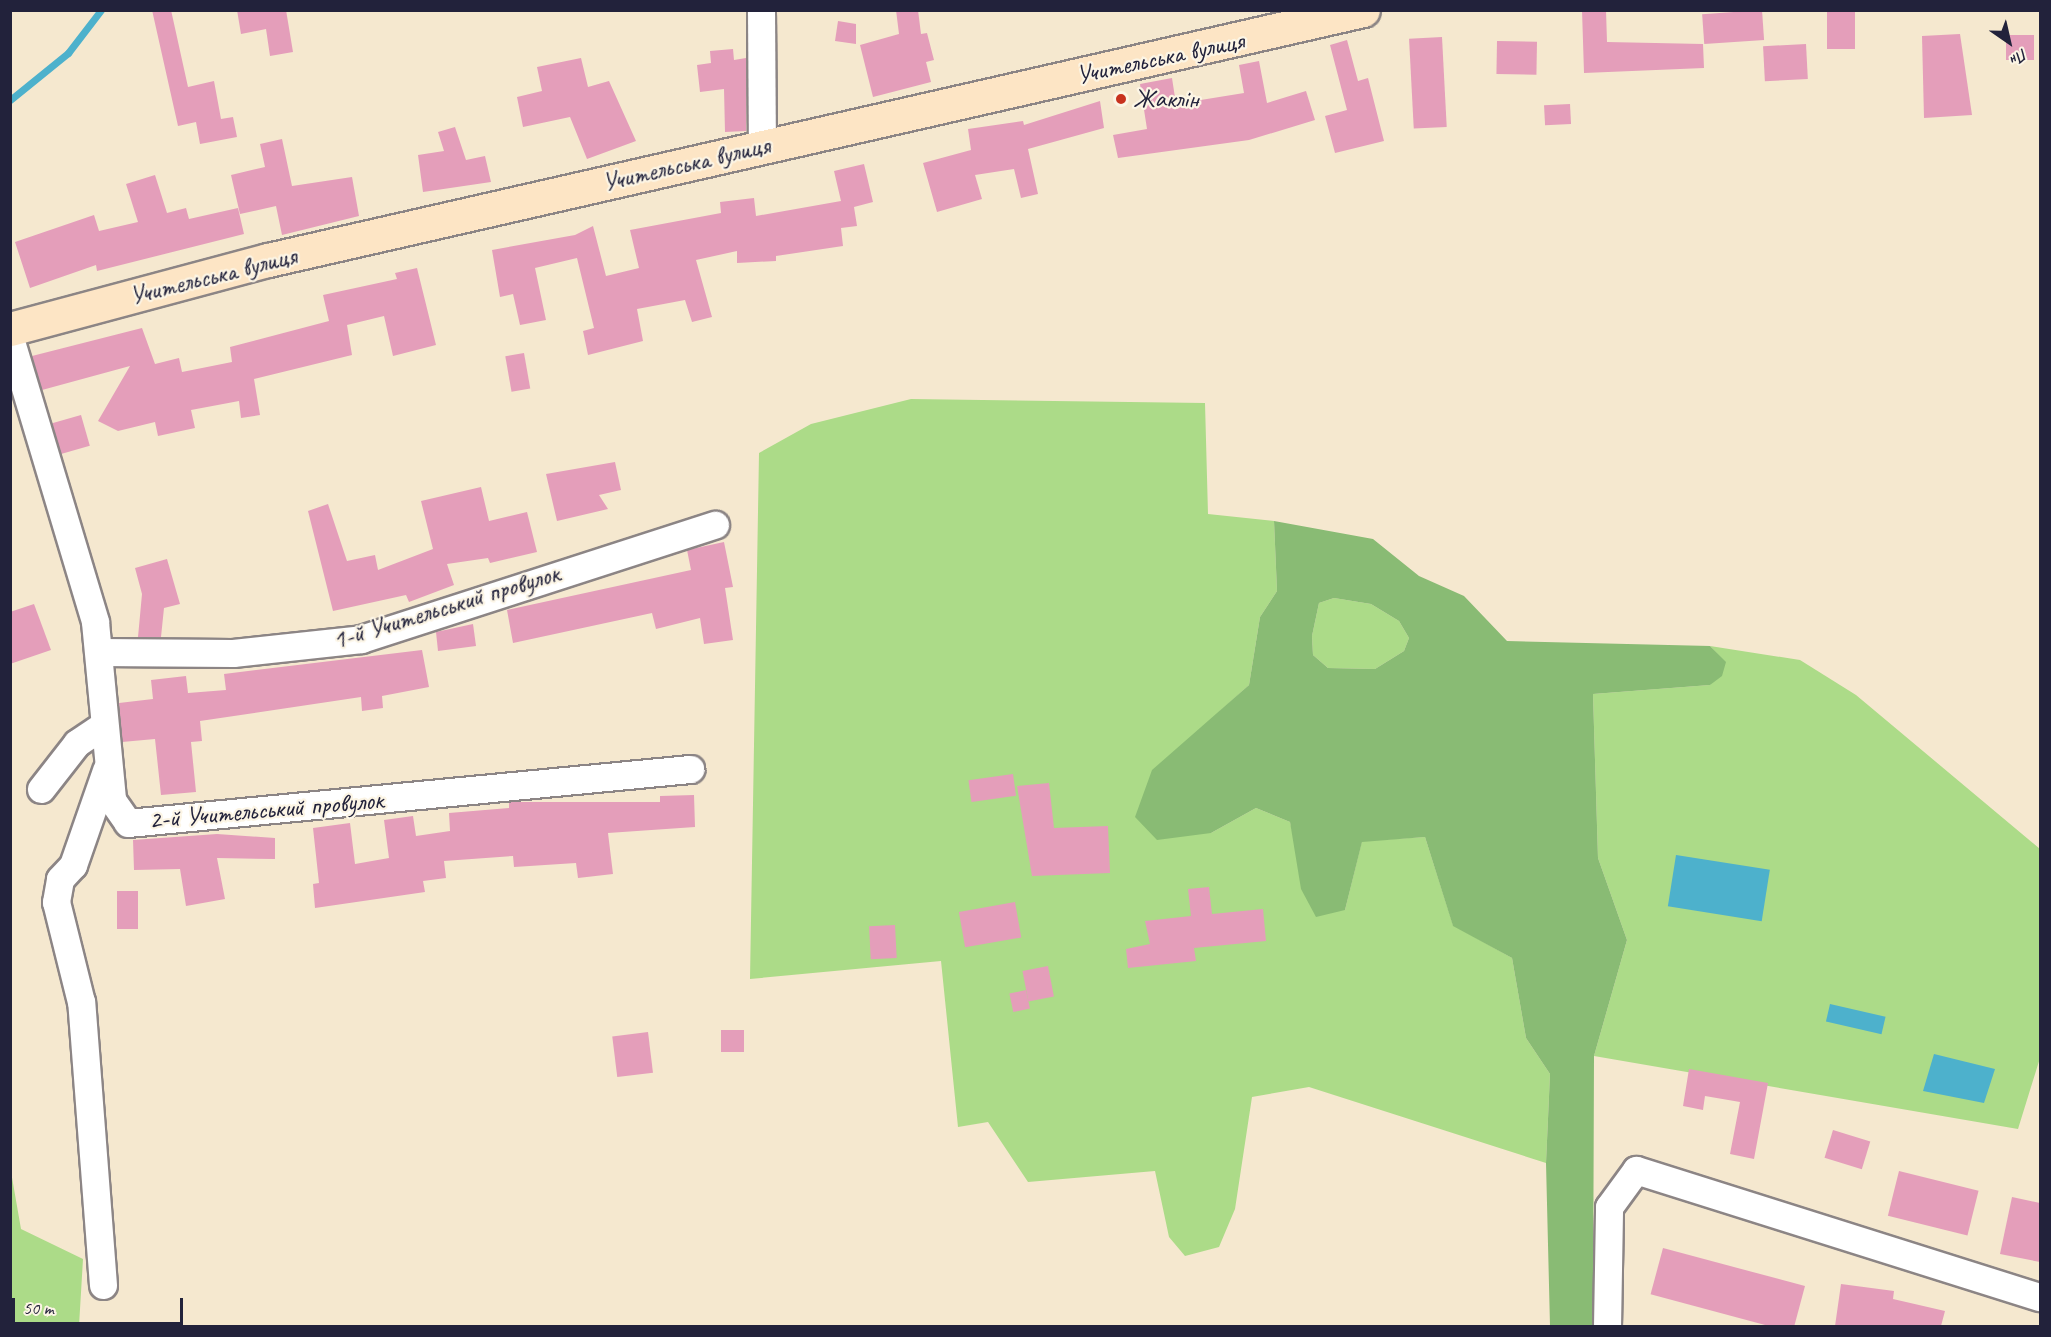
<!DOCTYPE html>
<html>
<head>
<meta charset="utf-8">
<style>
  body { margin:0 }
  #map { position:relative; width:2051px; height:1337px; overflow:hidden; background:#f5e8cf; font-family:Caveat,sans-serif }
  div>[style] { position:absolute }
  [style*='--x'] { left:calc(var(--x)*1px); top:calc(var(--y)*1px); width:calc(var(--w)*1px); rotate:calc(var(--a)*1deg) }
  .green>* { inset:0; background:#acdb88 }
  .forest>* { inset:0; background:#89bb74 }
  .water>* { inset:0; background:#4db1cc; transform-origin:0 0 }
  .stream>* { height:7px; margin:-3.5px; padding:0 3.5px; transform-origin:3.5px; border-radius:3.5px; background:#4db1cc }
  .building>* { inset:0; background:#e49eba; transform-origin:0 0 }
  .roads { filter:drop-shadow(2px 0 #8c8585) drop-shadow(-2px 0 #8c8585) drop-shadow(0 2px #8c8585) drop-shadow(0 -2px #8c8585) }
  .street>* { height:27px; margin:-13.5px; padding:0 13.5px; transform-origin:13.5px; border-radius:13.5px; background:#fff }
  .secondary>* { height:33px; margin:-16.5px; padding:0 16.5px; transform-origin:16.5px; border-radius:16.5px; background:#fde5c5 }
  .dots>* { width:16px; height:16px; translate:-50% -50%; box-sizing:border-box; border:3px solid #fcf5e5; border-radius:50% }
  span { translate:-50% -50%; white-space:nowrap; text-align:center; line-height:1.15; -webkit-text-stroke:4.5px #fcf5e5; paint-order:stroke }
  .street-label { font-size:26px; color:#22223b }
  .poi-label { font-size:26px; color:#22223b }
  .left { translate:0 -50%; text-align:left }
  .frame { position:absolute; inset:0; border:12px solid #22223b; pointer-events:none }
  .north { position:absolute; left:1979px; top:12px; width:60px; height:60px; -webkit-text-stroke:4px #fcf5e5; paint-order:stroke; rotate:146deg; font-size:16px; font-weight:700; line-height:24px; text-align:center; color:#22223b }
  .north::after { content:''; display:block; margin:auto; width:21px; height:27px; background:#22223b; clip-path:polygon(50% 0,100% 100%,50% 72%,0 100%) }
  .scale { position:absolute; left:12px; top:1298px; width:171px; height:27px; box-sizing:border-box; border:3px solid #22223b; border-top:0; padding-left:8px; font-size:18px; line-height:21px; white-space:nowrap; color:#22223b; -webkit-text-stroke:4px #fcf5e5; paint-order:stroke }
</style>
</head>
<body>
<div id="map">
  <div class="green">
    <div style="clip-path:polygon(911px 399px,1205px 403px,1208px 514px,1274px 521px,1277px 591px,1260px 617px,1249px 685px,1220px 711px,1211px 833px,1256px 808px,1290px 822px,1297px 851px,1345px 910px,1362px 841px,1425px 837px,1453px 925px,1512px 958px,1526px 1038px,1550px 1074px,1546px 1163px,1309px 1087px,1252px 1097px,1235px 1209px,1219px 1247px,1185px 1256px,1169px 1237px,1155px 1171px,1028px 1182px,988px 1122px,958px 1127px,941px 961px,750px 979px,759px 453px,811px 424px)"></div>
    <div style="clip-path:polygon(1334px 598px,1371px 604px,1399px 621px,1409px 638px,1404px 651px,1375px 669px,1328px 668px,1313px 655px,1312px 636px,1319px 603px)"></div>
    <div style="clip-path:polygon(1710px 646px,1800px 660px,1856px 695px,2040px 849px,2040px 1058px,2018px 1129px,1594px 1056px,1627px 940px,1598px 858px,1593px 694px,1710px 685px,1725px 662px)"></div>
    <div style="clip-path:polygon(10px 1166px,21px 1229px,83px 1259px,79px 1326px,11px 1326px)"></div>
  </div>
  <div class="forest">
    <div style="clip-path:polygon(evenodd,1274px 521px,1373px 539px,1419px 576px,1464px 596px,1507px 641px,1710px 646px,1726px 662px,1722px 676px,1710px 685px,1593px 694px,1598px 858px,1627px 940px,1594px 1056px,1593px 1326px,1550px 1326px,1546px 1163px,1550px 1074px,1526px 1038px,1512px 958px,1453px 926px,1425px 837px,1362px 842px,1345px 910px,1316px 917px,1301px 889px,1290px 822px,1256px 808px,1211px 833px,1157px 840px,1135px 817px,1152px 770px,1249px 685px,1260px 617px,1277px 591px,1274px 521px,1334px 598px,1371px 604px,1399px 621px,1409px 638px,1404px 651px,1375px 669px,1328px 668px,1313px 655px,1312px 636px,1319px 603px,1334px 598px)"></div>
  </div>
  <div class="water">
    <div style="left:1676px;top:855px;width:95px;height:52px;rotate:9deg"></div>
    <div style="left:1830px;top:1004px;width:57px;height:18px;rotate:13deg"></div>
    <div style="clip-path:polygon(1934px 1054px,1995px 1069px,1984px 1103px,1923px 1091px)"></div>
  </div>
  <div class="stream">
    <div style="--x:10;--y:100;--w:75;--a:-39"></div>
    <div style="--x:68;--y:53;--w:54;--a:-52.5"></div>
  </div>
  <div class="building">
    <div style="clip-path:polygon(152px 10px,171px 10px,188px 87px,214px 81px,221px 119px,233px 117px,237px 137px,200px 144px,196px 122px,178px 126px)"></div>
    <div style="clip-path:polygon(237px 10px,286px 10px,293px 52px,270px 56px,266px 29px,241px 34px)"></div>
    <div style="clip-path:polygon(896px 10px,918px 10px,921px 34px,927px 33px,934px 60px,926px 62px,931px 82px,873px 97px,860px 45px,899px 34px)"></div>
    <div style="clip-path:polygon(1582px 10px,1606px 10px,1607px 42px,1703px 44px,1704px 68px,1584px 73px)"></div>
    <div style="left:1762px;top:10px;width:30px;height:60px;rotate:86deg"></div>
    <div style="left:1827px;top:12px;width:28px;height:37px"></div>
    <div style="clip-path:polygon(838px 21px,856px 24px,856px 44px,835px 41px)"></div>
    <div style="clip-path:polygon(1960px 34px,1972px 115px,1924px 118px,1922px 36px)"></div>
    <div style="left:2006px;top:35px;width:28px;height:25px"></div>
    <div style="left:1442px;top:37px;width:90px;height:33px;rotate:87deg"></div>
    <div style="clip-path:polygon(1347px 40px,1358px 81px,1368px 78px,1384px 141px,1335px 153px,1325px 116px,1347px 110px,1330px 45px)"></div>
    <div style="left:1497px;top:41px;width:40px;height:33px;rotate:1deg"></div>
    <div style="left:1806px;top:44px;width:35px;height:43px;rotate:87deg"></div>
    <div style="clip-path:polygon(733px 49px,734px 60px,746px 58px,746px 131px,725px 132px,724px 89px,700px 92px,697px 65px,711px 63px,710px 51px)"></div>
    <div style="clip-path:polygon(581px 58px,588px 87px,609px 81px,636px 141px,587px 159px,570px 117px,523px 127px,517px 97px,542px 91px,537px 67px)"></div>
    <div style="clip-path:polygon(1259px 61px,1267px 103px,1306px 91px,1315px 120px,1249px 140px,1118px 158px,1113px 135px,1147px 129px,1140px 84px,1172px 78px,1176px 104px,1244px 93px,1239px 65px)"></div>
    <div style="clip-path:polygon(1100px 101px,1104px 128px,1028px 149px,1038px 194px,1021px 198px,1014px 169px,975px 175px,982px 199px,937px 212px,923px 163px,971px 150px,968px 129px,1023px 121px,1024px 125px)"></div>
    <div style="left:1570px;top:104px;width:20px;height:26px;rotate:87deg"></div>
    <div style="clip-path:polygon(455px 127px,466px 160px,485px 156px,491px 182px,423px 192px,418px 155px,444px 151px,438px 132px)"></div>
    <div style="clip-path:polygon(282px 139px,292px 186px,352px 177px,359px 216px,282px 235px,276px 206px,240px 214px,231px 175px,265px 167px,260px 144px)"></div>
    <div style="clip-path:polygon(864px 164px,873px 202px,854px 207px,857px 226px,841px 228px,843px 246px,776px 256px,776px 261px,737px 263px,737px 251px,696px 260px,712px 317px,692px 322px,685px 300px,637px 309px,643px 341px,588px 355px,583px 331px,594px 328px,577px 258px,535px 268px,546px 320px,520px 325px,513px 294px,500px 297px,492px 250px,575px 235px,593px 226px,606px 276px,639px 268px,630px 230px,721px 213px,720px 202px,754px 198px,756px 216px,841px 201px,834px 171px)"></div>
    <div style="clip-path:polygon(155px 175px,167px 213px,186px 208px,189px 219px,238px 208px,244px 234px,97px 271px,96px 265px,30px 288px,15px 242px,94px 215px,99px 231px,138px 222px,126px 184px)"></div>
    <div style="clip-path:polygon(417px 268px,436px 345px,393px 356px,384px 316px,347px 325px,352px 355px,254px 379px,260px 415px,241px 418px,239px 401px,191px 410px,195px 428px,158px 436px,155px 422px,118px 431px,98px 421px,130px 366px,42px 390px,32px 356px,142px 328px,155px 364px,179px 358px,182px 372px,232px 362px,230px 347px,329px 321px,323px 295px,397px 279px,395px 273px)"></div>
    <div style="left:524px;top:353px;width:36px;height:19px;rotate:80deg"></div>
    <div style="left:81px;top:415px;width:32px;height:30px;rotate:74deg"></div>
    <div style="clip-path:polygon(615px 462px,621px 490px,599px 495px,608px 509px,557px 521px,546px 474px)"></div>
    <div style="clip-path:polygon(481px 487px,489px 521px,527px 512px,537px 552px,490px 563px,488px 558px,447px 564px,454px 585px,409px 602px,406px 595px,333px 611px,308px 511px,328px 504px,347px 561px,375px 555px,378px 570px,433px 549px,421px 501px)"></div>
    <div style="clip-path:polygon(724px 542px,733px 587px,725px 588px,733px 640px,704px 644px,700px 618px,656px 629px,652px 613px,513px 643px,507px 610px,691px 570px,687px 550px)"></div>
    <div style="clip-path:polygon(167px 559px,180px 604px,164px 608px,161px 637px,138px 637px,142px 594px,135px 568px)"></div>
    <div style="clip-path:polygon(34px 604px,51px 650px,10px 664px,10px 612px)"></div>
    <div style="clip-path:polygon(473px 624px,476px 646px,438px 651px,436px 632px)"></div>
    <div style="clip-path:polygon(422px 650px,429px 687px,382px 696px,383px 708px,362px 711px,361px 697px,200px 721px,202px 741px,191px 742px,196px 792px,161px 795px,155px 739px,122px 742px,119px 703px,153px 699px,151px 680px,186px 676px,188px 693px,226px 690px,224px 674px)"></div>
    <div style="left:1013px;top:774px;width:22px;height:45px;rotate:82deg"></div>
    <div style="clip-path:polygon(1049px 783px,1054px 828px,1108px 826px,1110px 873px,1032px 876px,1017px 786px)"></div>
    <div style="clip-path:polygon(694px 795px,695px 827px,608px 833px,613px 874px,578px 878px,576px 863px,514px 867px,513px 856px,444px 861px,446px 878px,423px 881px,425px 892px,315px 908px,313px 884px,319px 883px,313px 828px,350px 823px,355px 864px,389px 858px,384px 820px,413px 816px,416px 836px,450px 831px,449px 813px,509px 808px,509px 802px,660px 802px,660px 796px)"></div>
    <div style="clip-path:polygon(217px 834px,275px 838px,275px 859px,217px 858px,225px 899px,186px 906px,180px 869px,134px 870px,133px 840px)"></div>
    <div style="clip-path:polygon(1209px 887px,1212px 914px,1263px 909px,1266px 941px,1194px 948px,1196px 961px,1128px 968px,1126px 949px,1150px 944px,1145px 921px,1191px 916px,1188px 889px)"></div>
    <div style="left:117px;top:891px;width:21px;height:38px"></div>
    <div style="left:1015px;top:902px;width:36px;height:57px;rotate:80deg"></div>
    <div style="left:895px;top:925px;width:33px;height:26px;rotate:87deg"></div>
    <div style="left:1048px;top:966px;width:31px;height:26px;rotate:79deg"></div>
    <div style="left:1026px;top:990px;width:19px;height:17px;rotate:78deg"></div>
    <div style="left:721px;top:1030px;width:23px;height:22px"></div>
    <div style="left:648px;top:1032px;width:41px;height:36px;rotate:83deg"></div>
    <div style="clip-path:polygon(1689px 1069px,1768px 1083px,1754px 1159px,1730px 1154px,1740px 1102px,1705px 1096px,1703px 1110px,1683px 1106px)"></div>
    <div style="left:1833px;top:1130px;width:39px;height:29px;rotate:17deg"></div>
    <div style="left:1899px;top:1171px;width:82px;height:46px;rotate:14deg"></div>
    <div style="clip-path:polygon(2012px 1197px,2040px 1203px,2040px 1262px,2000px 1254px)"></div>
    <div style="left:1663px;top:1248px;width:147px;height:48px;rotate:15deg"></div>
    <div style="clip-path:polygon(1841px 1284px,1894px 1291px,1893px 1299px,1945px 1311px,1941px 1326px,1835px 1326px)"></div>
  </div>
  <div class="roads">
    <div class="street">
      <div style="--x:761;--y:10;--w:136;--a:89.6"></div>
      <div style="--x:10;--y:338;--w:296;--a:73.3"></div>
      <div style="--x:95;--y:622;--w:179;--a:84.5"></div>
      <div style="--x:112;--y:800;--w:28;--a:55"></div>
      <div style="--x:128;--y:823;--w:565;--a:-5.49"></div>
      <div style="--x:99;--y:652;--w:134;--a:0.4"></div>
      <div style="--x:233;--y:653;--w:129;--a:-6.2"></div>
      <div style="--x:361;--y:639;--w:372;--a:-17.9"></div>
      <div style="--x:41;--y:789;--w:58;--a:-52"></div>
      <div style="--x:77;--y:743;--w:30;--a:-34"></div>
      <div style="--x:103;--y:1285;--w:284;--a:-94.4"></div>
      <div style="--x:81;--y:1002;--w:103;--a:-104"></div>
      <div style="--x:56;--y:902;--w:23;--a:-80"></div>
      <div style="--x:60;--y:879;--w:19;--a:-47"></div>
      <div style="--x:73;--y:865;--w:101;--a:-70.8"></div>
      <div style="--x:1607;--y:1326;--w:119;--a:-89"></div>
      <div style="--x:1609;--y:1207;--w:46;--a:-53.9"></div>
      <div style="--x:1636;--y:1170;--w:423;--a:17.5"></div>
    </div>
    <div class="secondary">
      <div style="--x:10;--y:329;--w:267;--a:-15"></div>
      <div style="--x:268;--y:260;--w:1123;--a:-12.86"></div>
    </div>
  </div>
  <div class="dots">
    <div style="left:1121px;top:99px;background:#c8321e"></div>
  </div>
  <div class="street-label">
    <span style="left:1160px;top:58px;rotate:-12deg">Учительська вулиця</span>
    <span style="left:686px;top:164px;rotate:-13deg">Учительська вулиця</span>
    <span style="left:213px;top:276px;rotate:-14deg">Учительська вулиця</span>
    <span style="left:446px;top:607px;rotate:-17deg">1-й Учительський провулок</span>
    <span style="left:266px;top:810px;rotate:-5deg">2-й Учительський провулок</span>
  </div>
  <div class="poi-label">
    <span class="left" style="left:1133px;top:99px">Жаклін</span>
  </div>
  <div class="frame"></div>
  <div class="north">Пн</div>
  <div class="scale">50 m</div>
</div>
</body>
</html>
